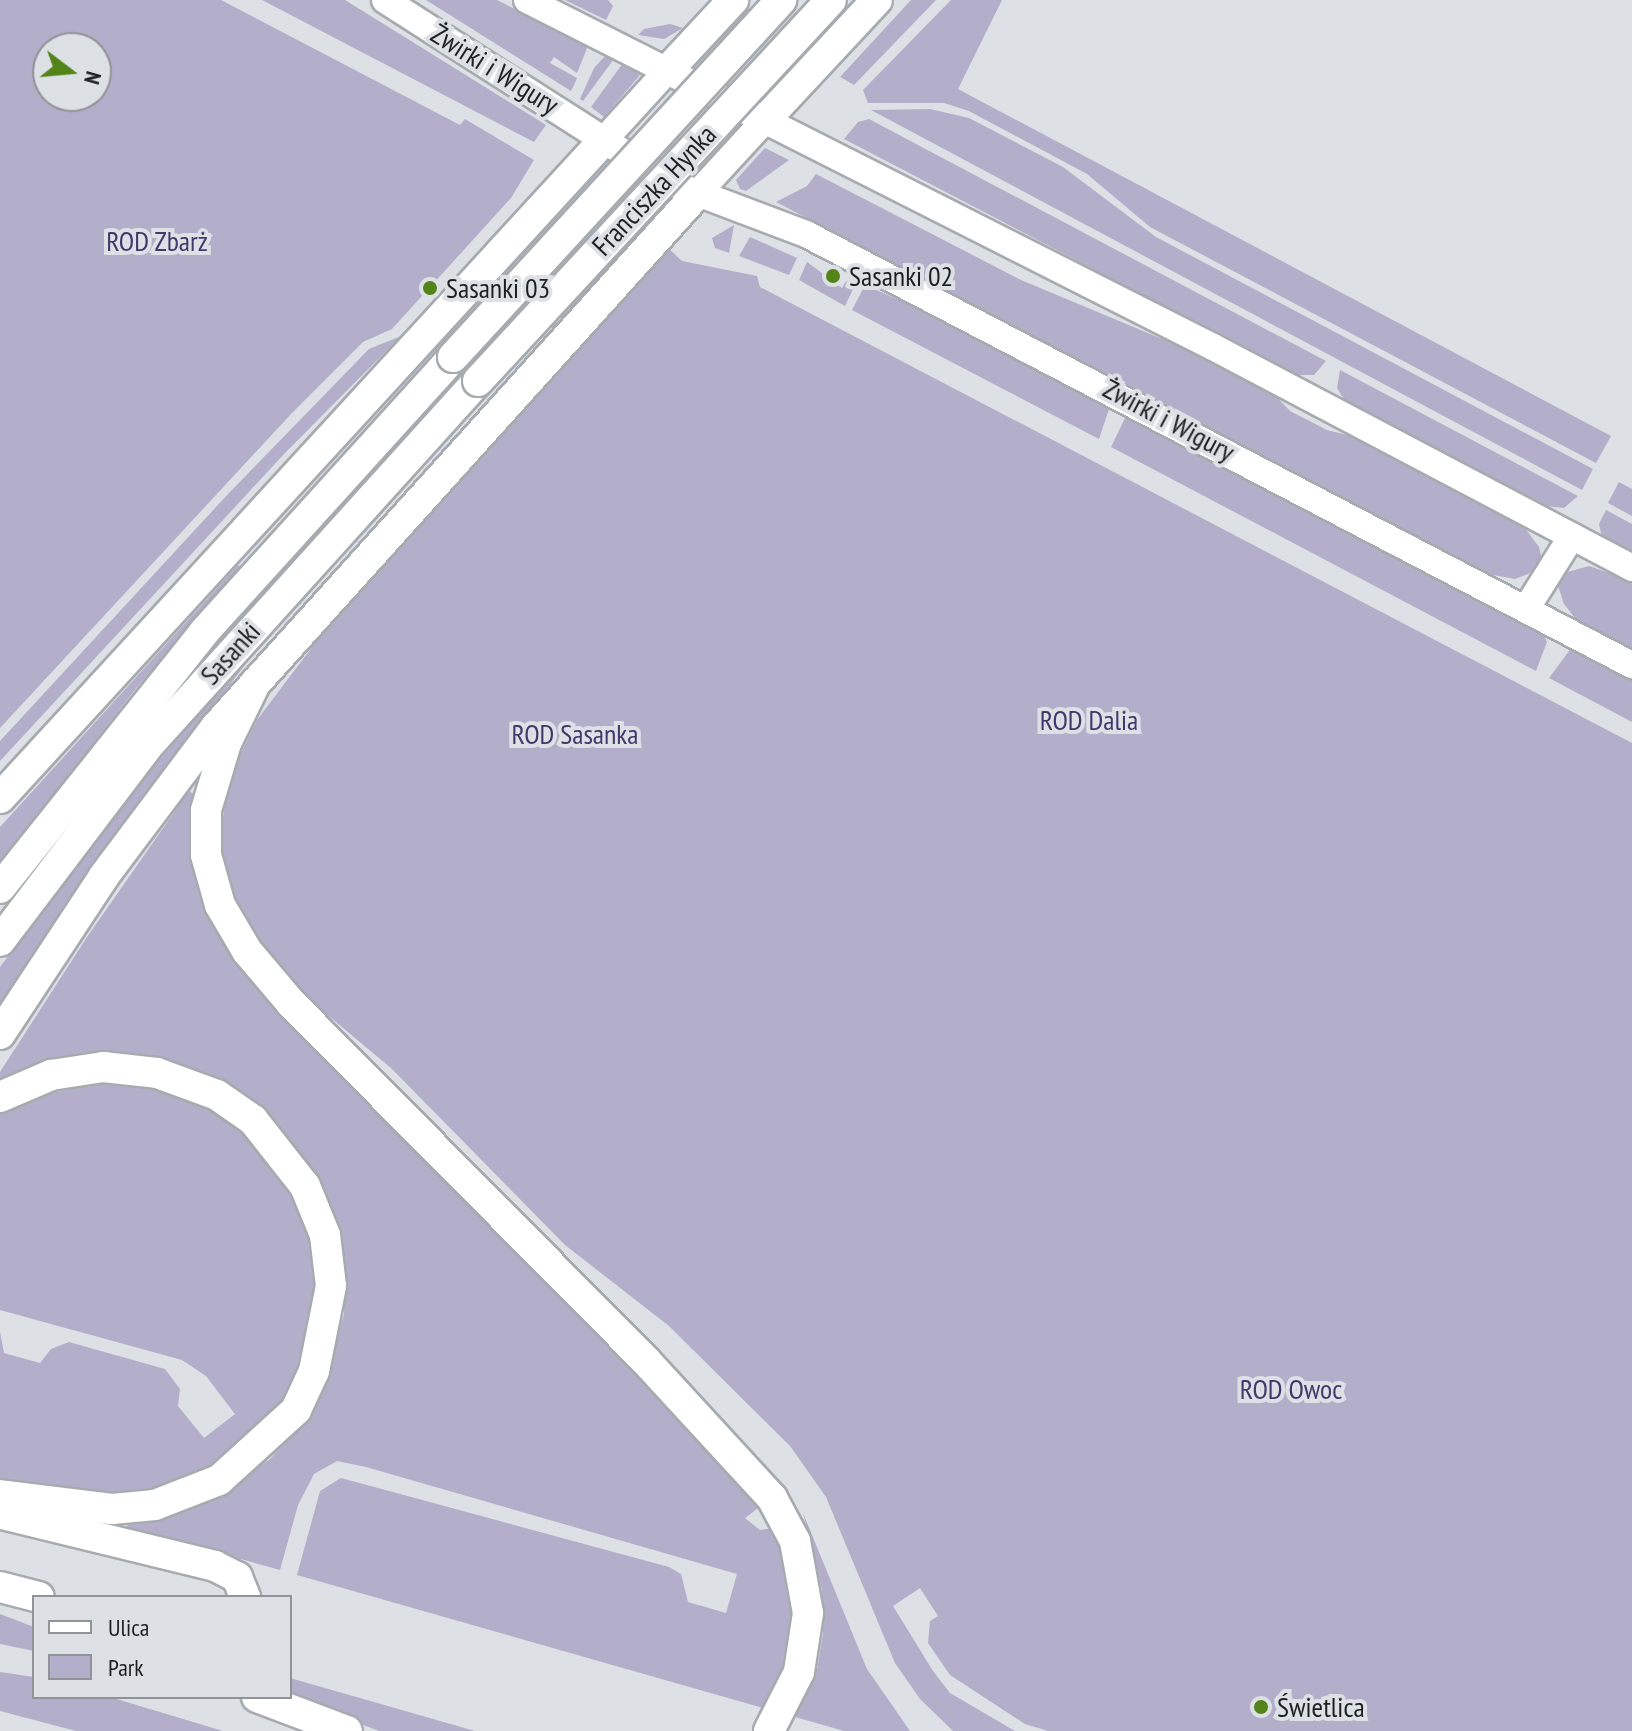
<!DOCTYPE html>
<html>
<head>
<meta charset="utf-8">
<style>
  body { margin:0 }
  #map { position:relative; width:1632px; height:1731px; overflow:hidden; background:#dde1e6; font-family:"PT Sans Narrow",sans-serif }
  div>[style] { position:absolute }
  [style*='--x'] { left:calc(var(--x)*1px); top:calc(var(--y)*1px); width:calc(var(--w)*1px); rotate:calc(var(--a)*1deg) }
  .green>* { inset:0; background:#b3aeca }
  .roads { filter:drop-shadow(2px 0 #a6abaf) drop-shadow(-2px 0 #a6abaf) drop-shadow(0 2px #a6abaf) drop-shadow(0 -2px #a6abaf) }
  .secondary>* { height:26px; margin:-13px; padding:0 13px; transform-origin:13px; border-radius:13px; background:#fff }
  .primary>* { height:30px; margin:-15px; padding:0 15px; transform-origin:15px; border-radius:15px; background:#fff }
  .bridges { filter:drop-shadow(2px 0 #a6abaf) drop-shadow(-2px 0 #a6abaf) drop-shadow(0 2px #a6abaf) drop-shadow(0 -2px #a6abaf) }
  .primary-bridge>* { height:30px; margin:-15px; padding:0 15px; transform-origin:15px; border-radius:15px; background:#fff }
  .dots>* { width:22px; height:22px; translate:-50% -50%; box-sizing:border-box; border:4px solid #dde1e6; border-radius:50% }
  span { translate:-50% -50%; white-space:nowrap; text-align:center; line-height:1.15; -webkit-text-stroke:8px #dde1e6; paint-order:stroke }
  .street-label { font-size:28px; color:#1d1f21 }
  .park-label { font-size:28px; color:#44376c }
  .poi-label { font-size:28px; color:#1d1f21 }
  .left { translate:0 -50%; text-align:left }
  .legend { position:absolute; left:32px; top:1595px; width:260px; height:104px; box-sizing:border-box; background:#dde1e6; border:2px solid #909397; margin:0; padding:10px 14px; list-style:none; font-size:24px; color:#1d1f21 }
  .legend li { display:flex; align-items:center; gap:16px; height:40px }
  .legend b { width:40px; border:2px solid #909397 }
  .north { position:absolute; left:32px; top:32px; width:80px; height:80px; box-sizing:border-box; background:#dde1e6; border:2px solid #909397; border-radius:50%; rotate:106deg; font-size:22px; font-weight:700; line-height:32px; text-align:center; color:#1d1f21 }
  .north::after { content:''; display:block; margin:auto; width:28px; height:36px; background:#528418; clip-path:polygon(50% 0,100% 100%,50% 72%,0 100%) }
</style>
</head>
<body>
<div id="map">
  <div class="green">
    <div style="clip-path:polygon(evenodd,0 0,221px 0,460px 125px,465px 119px,534px 160px,511px 198px,392px 329px,363px 342px,292px 413px,0 728px,0 0,96px 48px,96px 96px,48px 96px,48px 48px,96px 48px)"></div>
    <div style="clip-path:polygon(262px 0,345px 0,546px 125px,534px 142px)"></div>
    <div style="clip-path:polygon(426px 0,497px 0,588px 46px,577px 73px,554px 57px,550px 63px,577px 78px,574px 85px,571px 91px)"></div>
    <div style="clip-path:polygon(565px 0,608px 0,613px 6px,606px 20px)"></div>
    <div style="clip-path:polygon(911px 0,936px 0,854px 85px,840px 77px)"></div>
    <div style="clip-path:polygon(951px 0,1002px 0,958px 89px,1611px 436px,1596px 463px,1150px 227px,1087px 174px,969px 111px,944px 103px,868px 103px,863px 90px)"></div>
    <div style="clip-path:polygon(670px 24px,683px 28px,664px 39px,638px 35px,644px 29px)"></div>
    <div style="clip-path:polygon(606px 55px,614px 59px,583px 101px,580px 99px,594px 68px)"></div>
    <div style="clip-path:polygon(623px 63px,640px 75px,604px 117px,591px 107px)"></div>
    <div style="clip-path:polygon(930px 109px,969px 118px,1063px 167px,1156px 237px,1593px 469px,1582px 490px,871px 110px)"></div>
    <div style="clip-path:polygon(869px 119px,1326px 361px,1314px 375px,1296px 375px,844px 139px,858px 122px)"></div>
    <div style="clip-path:polygon(765px 148px,789px 160px,746px 191px,740px 189px,736px 180px)"></div>
    <div style="clip-path:polygon(816px 174px,1021px 280px,1203px 356px,1272px 392px,1290px 411px,1327px 430px,1363px 439px,1522px 524px,1539px 547px,1542px 560px,1536px 571px,1515px 579px,1488px 574px,776px 202px,807px 186px)"></div>
    <div style="clip-path:polygon(734px 225px,729px 253px,715px 248px,712px 238px)"></div>
    <div style="clip-path:polygon(750px 237px,797px 258px,789px 275px,739px 256px)"></div>
    <div style="clip-path:polygon(669px 249px,682px 261px,757px 276px,760px 287px,1632px 743px,1632px 1731px,1048px 1731px,1025px 1724px,950px 1675px,928px 1643px,930px 1621px,938px 1616px,920px 1588px,893px 1606px,933px 1671px,950px 1693px,1015px 1731px,953px 1731px,920px 1699px,895px 1663px,826px 1497px,790px 1446px,669px 1326px,565px 1245px,391px 1068px,325px 1013px,273px 962px,242px 917px,226px 878px,220px 834px,230px 776px,257px 720px,328px 626px)"></div>
    <div style="clip-path:polygon(807px 262px,842px 288px,846px 281px,855px 285px,845px 306px,799px 280px)"></div>
    <div style="clip-path:polygon(865px 285px,965px 329px,1110px 406px,1099px 439px,852px 310px)"></div>
    <div style="clip-path:polygon(401px 336px,285px 453px,0 761px,0 741px,228px 494px,369px 349px)"></div>
    <div style="clip-path:polygon(1340px 370px,1578px 496px,1564px 508px,1545px 506px,1345px 401px,1337px 388px)"></div>
    <div style="clip-path:polygon(1127px 414px,1542px 632px,1547px 642px,1536px 671px,1111px 447px)"></div>
    <div style="clip-path:polygon(1619px 482px,1632px 489px,1632px 516px,1608px 503px)"></div>
    <div style="clip-path:polygon(1606px 510px,1632px 524px,1632px 552px,1602px 537px,1599px 524px)"></div>
    <div style="clip-path:polygon(238px 565px,242px 568px,137px 687px,0 864px,0 827px)"></div>
    <div style="clip-path:polygon(1589px 566px,1632px 581px,1632px 650px,1575px 618px,1564px 604px,1558px 586px,1564px 573px)"></div>
    <div style="clip-path:polygon(274px 626px,88px 873px,0 1008px,0 967px,115px 812px)"></div>
    <div style="clip-path:polygon(1572px 647px,1632px 678px,1632px 722px,1549px 678px)"></div>
    <div style="clip-path:polygon(189px 791px,194px 794px,197px 878px,761px 1506px,745px 1518px,760px 1530px,774px 1528px,784px 1548px,794px 1602px,789px 1656px,817px 1670px,823px 1633px,822px 1590px,803px 1513px,867px 1669px,910px 1731px,844px 1731px,297px 1575px,320px 1491px,341px 1478px,669px 1567px,681px 1574px,688px 1602px,726px 1613px,737px 1574px,366px 1467px,337px 1461px,314px 1474px,298px 1505px,280px 1570px,127px 1527px,128px 1521px,205px 1502px,269px 1460px,298px 1430px,323px 1388px,344px 1314px,344px 1278px,321px 1187px,298px 1150px,247px 1098px,209px 1076px,136px 1055px,103px 1055px,0 1080px,0 1072px,87px 937px)"></div>
    <div style="clip-path:polygon(105px 1082px,142px 1084px,178px 1094px,216px 1111px,248px 1136px,292px 1191px,307px 1228px,316px 1300px,301px 1366px,285px 1398px,227px 1460px,169px 1486px,93px 1495px,0 1481px,0 1332px,4px 1353px,40px 1363px,51px 1349px,69px 1342px,165px 1369px,180px 1389px,178px 1406px,204px 1438px,235px 1414px,206px 1376px,182px 1360px,0 1310px,0 1114px,37px 1096px)"></div>
    <div style="clip-path:polygon(0 1614px,34px 1627px,34px 1651px,0 1644px)"></div>
    <div style="clip-path:polygon(0 1672px,34px 1677px,34px 1697px,110px 1697px,223px 1731px,76px 1731px,0 1711px)"></div>
    <div style="clip-path:polygon(290px 1678px,475px 1731px,379px 1731px,289px 1697px)"></div>
  </div>
  <div class="roads">
    <div class="secondary">
      <div style="--x:385;--y:0;--w:340;--a:32.6"></div>
      <div style="--x:671;--y:183;--w:144;--a:20.7"></div>
      <div style="--x:806;--y:234;--w:932;--a:27.56"></div>
      <div style="--x:527;--y:0;--w:769;--a:26.83"></div>
      <div style="--x:1213;--y:347;--w:474;--a:27.8"></div>
      <div style="--x:604;--y:140;--w:95;--a:-47.6"></div>
      <div style="--x:697;--y:194;--w:100;--a:-47.4"></div>
      <div style="--x:1526;--y:609;--w:86;--a:-57.8"></div>
    </div>
    <div class="primary">
      <div style="--x:668;--y:70;--w:96;--a:-47.1"></div>
      <div style="--x:765;--y:120;--w:164;--a:-47"></div>
      <div style="--x:256;--y:682;--w:68;--a:116.2"></div>
      <div style="--x:226;--y:743;--w:70;--a:106.6"></div>
      <div style="--x:206;--y:810;--w:45;--a:90"></div>
      <div style="--x:206;--y:855;--w:52;--a:74.4"></div>
      <div style="--x:220;--y:905;--w:53;--a:59.6"></div>
      <div style="--x:247;--y:951;--w:68;--a:49.8"></div>
      <div style="--x:291;--y:1003;--w:503;--a:45.24"></div>
      <div style="--x:645;--y:1360;--w:188;--a:47.4"></div>
      <div style="--x:772;--y:1498;--w:49;--a:61.9"></div>
      <div style="--x:795;--y:1541;--w:73;--a:79.8"></div>
      <div style="--x:808;--y:1613;--w:60;--a:98.7"></div>
      <div style="--x:799;--y:1672;--w:66;--a:117"></div>
      <div style="--x:0;--y:798;--w:893;--a:-47.45"></div>
      <div style="--x:0;--y:888;--w:327;--a:-51.4"></div>
      <div style="--x:204;--y:632;--w:371;--a:-47.8"></div>
      <div style="--x:0;--y:941;--w:243;--a:-52.8"></div>
      <div style="--x:147;--y:747;--w:493;--a:-47.9"></div>
      <div style="--x:0;--y:1034;--w:189;--a:-56.6"></div>
      <div style="--x:104;--y:876;--w:186;--a:-53.1"></div>
      <div style="--x:216;--y:727;--w:718;--a:-47.94"></div>
      <div style="--x:0;--y:1097;--w:56;--a:-23.3"></div>
      <div style="--x:51;--y:1075;--w:53;--a:-8.7"></div>
      <div style="--x:103;--y:1067;--w:54;--a:6.3"></div>
      <div style="--x:157;--y:1073;--w:64;--a:20.1"></div>
      <div style="--x:217;--y:1095;--w:44;--a:34.8"></div>
      <div style="--x:253;--y:1120;--w:84;--a:51.8"></div>
      <div style="--x:305;--y:1186;--w:53;--a:67.8"></div>
      <div style="--x:325;--y:1235;--w:51;--a:83.3"></div>
      <div style="--x:331;--y:1286;--w:87;--a:101.3"></div>
      <div style="--x:314;--y:1371;--w:43;--a:114.8"></div>
      <div style="--x:296;--y:1410;--w:104;--a:137.7"></div>
      <div style="--x:219;--y:1480;--w:69;--a:158.7"></div>
      <div style="--x:155;--y:1505;--w:43;--a:174.7"></div>
      <div style="--x:112;--y:1509;--w:113;--a:-172.9"></div>
      <div style="--x:6;--y:1515;--w:215;--a:13.7"></div>
      <div style="--x:215;--y:1566;--w:25;--a:27"></div>
      <div style="--x:237;--y:1577;--w:22;--a:68"></div>
      <div style="--x:0;--y:1587;--w:40;--a:14.4"></div>
      <div style="--x:257;--y:1697;--w:96;--a:20.7"></div>
    </div>
  </div>
  <div class="bridges">
    <div class="primary-bridge">
      <div style="--x:453;--y:357;--w:485;--a:-47.4"></div>
      <div style="--x:478;--y:381;--w:519;--a:-47.18"></div>
    </div>
  </div>
  <div class="dots">
    <div style="left:833px;top:276px;background:#528418"></div>
    <div style="left:430px;top:288px;background:#528418"></div>
    <div style="left:1261px;top:1707px;background:#528418"></div>
  </div>
  <div class="street-label">
    <span style="left:495px;top:69px;rotate:32deg">Żwirki i Wigury</span>
    <span style="left:654px;top:190px;rotate:-47deg">Franciszka Hynka</span>
    <span style="left:1169px;top:420px;rotate:28deg">Żwirki i Wigury</span>
    <span style="left:230px;top:653px;rotate:-48deg">Sasanki</span>
  </div>
  <div class="park-label">
    <span style="left:157px;top:241px">ROD Zbarż</span>
    <span style="left:1089px;top:720px">ROD Dalia</span>
    <span style="left:575px;top:734px">ROD Sasanka</span>
    <span style="left:1291px;top:1389px">ROD Owoc</span>
  </div>
  <div class="poi-label">
    <span class="left" style="left:849px;top:276px">Sasanki 02</span>
    <span class="left" style="left:446px;top:288px">Sasanki 03</span>
    <span class="left" style="left:1277px;top:1707px">Świetlica</span>
  </div>
  <ul class="legend">
  <li><b style="height:10px;background:#fff"></b>Ulica</li>
  <li><b style="height:22px;background:#b3aeca"></b>Park</li>
  </ul>
  <div class="north">N</div>
</div>
</body>
</html>
